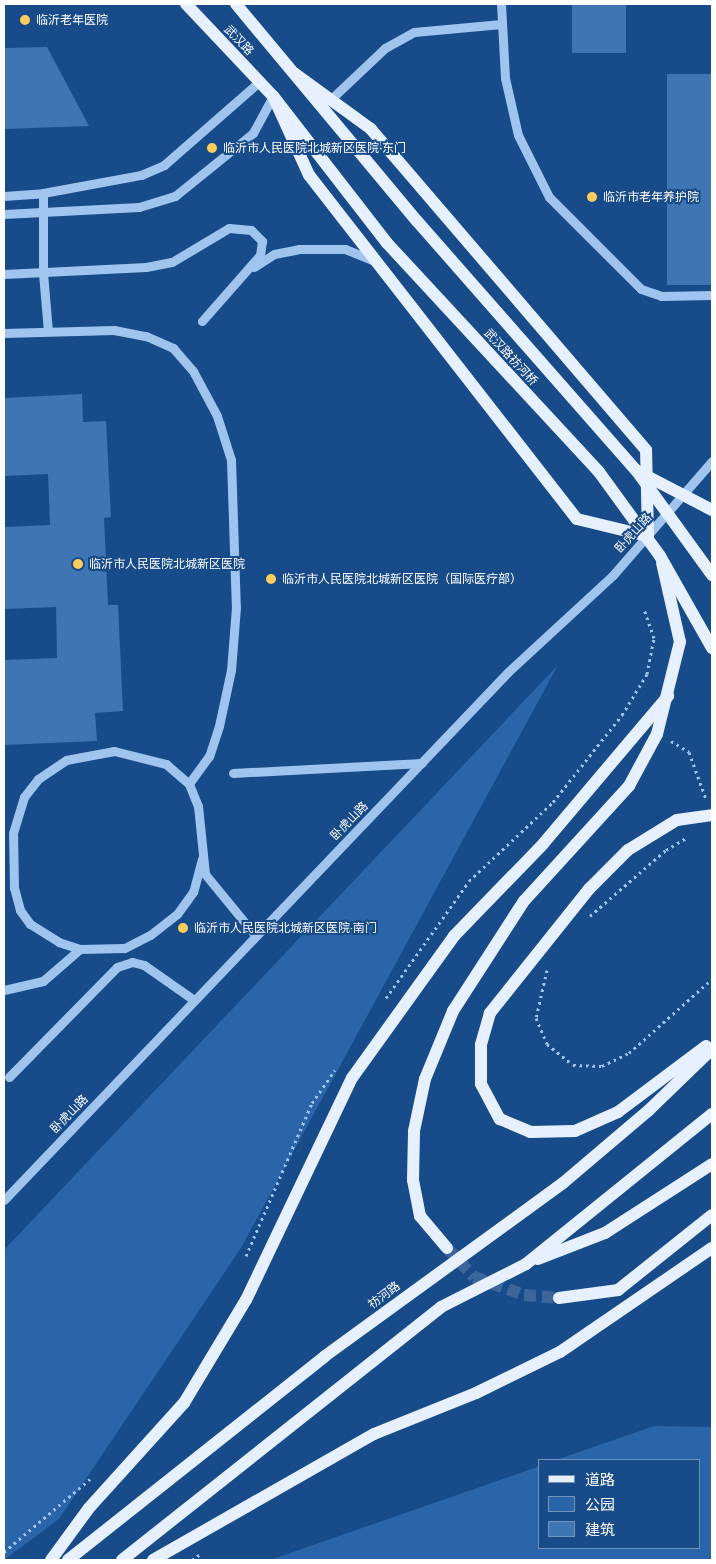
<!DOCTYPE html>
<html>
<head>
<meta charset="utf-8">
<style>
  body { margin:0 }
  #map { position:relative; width:716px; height:1564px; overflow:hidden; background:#174b89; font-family:Ubuntu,"Noto Sans SC",sans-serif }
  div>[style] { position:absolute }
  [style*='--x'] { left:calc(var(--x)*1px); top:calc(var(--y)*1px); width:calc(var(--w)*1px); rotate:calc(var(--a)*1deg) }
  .green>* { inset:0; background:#2965a8 }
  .building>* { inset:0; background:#3f75b2; transform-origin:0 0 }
  .major-tunnel>* { height:12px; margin-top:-6px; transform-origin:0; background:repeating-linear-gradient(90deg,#3a669b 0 12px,transparent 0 18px) }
  .path>* { height:3px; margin-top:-1.5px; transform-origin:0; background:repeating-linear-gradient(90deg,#9fc4ee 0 2.5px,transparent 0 6.5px) }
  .minor>* { height:9px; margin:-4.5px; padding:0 4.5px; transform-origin:4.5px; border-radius:4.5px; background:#9fc4ee }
  .major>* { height:12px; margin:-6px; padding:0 6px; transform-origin:6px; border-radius:6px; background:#e6f0ff }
  .major-bridge>* { height:12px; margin:-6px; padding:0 6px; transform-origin:6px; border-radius:6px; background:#e6f0ff }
  .dots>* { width:14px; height:14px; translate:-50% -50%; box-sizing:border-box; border:2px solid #174b89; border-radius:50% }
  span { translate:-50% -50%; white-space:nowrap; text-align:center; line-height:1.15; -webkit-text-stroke:4px #174b89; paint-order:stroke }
  .poi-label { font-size:12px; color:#fff }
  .left { translate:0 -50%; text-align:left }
  .street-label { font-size:12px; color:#fff }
  .frame { position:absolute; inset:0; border:5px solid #fff; pointer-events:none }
  .legend { position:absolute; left:538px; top:1459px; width:162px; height:90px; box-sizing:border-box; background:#174b89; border:1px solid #7493b8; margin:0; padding:6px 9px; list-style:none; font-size:15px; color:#fff }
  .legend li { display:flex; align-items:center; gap:10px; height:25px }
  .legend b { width:25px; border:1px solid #7493b8 }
</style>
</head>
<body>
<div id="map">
  <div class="green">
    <div style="clip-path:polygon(558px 665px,241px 1248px,59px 1519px,4px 1560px,4px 1250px)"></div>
    <div style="clip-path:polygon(654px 1426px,712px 1427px,712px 1560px,270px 1560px,540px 1466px,540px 1548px,700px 1548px,700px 1460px,556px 1460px)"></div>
  </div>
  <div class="building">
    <div style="left:572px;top:4px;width:54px;height:49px"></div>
    <div style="clip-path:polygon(47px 47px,89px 126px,4px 129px,4px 48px)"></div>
    <div style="left:667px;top:74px;width:45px;height:211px"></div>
    <div style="clip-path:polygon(82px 394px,83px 422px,106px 421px,111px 517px,104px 518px,108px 605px,118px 605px,123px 711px,95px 713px,97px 741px,4px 745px,4px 660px,57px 658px,56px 607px,4px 609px,4px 527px,50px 525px,48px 474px,4px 476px,4px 398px)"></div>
  </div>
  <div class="major-tunnel">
    <div style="--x:447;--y:1248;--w:40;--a:47"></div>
    <div style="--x:474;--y:1277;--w:53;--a:19.8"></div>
    <div style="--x:524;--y:1295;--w:35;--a:5"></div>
  </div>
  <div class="path">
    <div style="--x:671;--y:741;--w:21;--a:31"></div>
    <div style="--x:689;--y:752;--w:50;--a:70.1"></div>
    <div style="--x:590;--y:916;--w:101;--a:-41"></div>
    <div style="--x:666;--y:850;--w:26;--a:-31"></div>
    <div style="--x:547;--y:970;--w:49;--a:102.9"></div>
    <div style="--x:536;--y:1018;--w:28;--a:67"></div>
    <div style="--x:547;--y:1044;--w:33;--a:39"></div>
    <div style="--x:573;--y:1065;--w:29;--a:2"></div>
    <div style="--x:602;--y:1066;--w:30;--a:-26"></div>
    <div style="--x:629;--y:1053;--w:111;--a:-41.7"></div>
    <div style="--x:386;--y:998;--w:143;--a:-54.6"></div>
    <div style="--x:469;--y:881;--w:115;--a:-43.2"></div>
    <div style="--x:553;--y:802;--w:111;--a:-51.6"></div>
    <div style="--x:622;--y:715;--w:48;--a:-58.6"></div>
    <div style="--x:647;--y:674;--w:37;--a:-79"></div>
    <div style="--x:654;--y:638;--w:31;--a:-109"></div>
    <div style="--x:246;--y:1256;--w:167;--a:-66.7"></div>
    <div style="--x:312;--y:1103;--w:40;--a:-55.1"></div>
    <div style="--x:4;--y:1552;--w:113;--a:-40.3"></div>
    <div style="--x:192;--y:1560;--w:9;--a:-36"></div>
  </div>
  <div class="minor">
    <div style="--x:501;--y:4;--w:74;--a:86.9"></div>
    <div style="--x:505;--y:78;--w:58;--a:77.2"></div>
    <div style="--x:518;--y:135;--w:69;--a:63.4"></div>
    <div style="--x:549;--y:197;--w:130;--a:45"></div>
    <div style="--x:641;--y:289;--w:21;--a:19"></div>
    <div style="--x:661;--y:296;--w:51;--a:-1.1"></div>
    <div style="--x:330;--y:100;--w:76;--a:-43.4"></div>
    <div style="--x:385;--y:48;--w:33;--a:-29"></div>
    <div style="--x:414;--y:32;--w:88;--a:-5.2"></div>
    <div style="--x:43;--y:193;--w:80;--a:90"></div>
    <div style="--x:43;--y:273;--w:58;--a:85.1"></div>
    <div style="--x:4;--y:196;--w:39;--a:-4"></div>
    <div style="--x:43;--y:193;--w:100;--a:-10.4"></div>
    <div style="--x:141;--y:175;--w:25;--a:-23"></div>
    <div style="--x:164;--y:165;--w:128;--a:-41.2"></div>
    <div style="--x:4;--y:214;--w:135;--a:-3"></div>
    <div style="--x:139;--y:207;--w:38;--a:-17"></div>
    <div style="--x:175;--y:196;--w:100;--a:-38.9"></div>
    <div style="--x:253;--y:133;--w:42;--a:-61.6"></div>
    <div style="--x:254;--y:267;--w:24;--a:-33"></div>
    <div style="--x:274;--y:254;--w:25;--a:-11"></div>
    <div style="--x:299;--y:249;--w:46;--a:0"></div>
    <div style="--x:345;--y:249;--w:32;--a:22"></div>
    <div style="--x:4;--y:274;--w:142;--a:-2.8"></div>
    <div style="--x:146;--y:267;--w:26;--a:-11"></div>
    <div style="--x:172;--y:262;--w:66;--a:-30.8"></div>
    <div style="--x:229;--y:228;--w:22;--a:5"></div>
    <div style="--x:251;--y:230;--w:16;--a:45"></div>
    <div style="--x:262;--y:241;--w:14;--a:98"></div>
    <div style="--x:260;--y:255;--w:88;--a:131.3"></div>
    <div style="--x:4;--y:333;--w:110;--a:-1.6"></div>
    <div style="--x:114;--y:330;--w:33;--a:11"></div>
    <div style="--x:146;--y:336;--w:30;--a:24"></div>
    <div style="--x:173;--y:348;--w:30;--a:49"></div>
    <div style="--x:193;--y:371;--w:51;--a:61.9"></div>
    <div style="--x:217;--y:416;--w:46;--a:72.3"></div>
    <div style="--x:231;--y:460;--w:147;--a:88.1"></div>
    <div style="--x:236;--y:607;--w:63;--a:94.5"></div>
    <div style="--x:231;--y:670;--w:57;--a:102.1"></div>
    <div style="--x:219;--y:726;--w:32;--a:108"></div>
    <div style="--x:209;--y:756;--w:34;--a:126"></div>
    <div style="--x:233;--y:773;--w:189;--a:-3"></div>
    <div style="--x:202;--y:859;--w:34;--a:105"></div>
    <div style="--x:193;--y:892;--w:27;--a:126"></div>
    <div style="--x:177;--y:914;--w:34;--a:142"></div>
    <div style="--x:150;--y:935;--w:29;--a:153"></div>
    <div style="--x:124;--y:948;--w:44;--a:178.7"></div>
    <div style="--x:80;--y:949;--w:22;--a:-162"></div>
    <div style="--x:59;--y:942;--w:34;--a:-148"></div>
    <div style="--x:30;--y:924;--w:17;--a:-126"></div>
    <div style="--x:20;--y:910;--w:23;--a:-105"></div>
    <div style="--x:14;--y:888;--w:55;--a:-91"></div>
    <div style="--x:13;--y:833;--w:38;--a:-73"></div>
    <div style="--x:24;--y:797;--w:23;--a:-52"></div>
    <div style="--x:38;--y:779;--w:34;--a:-34"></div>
    <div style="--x:66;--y:760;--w:49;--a:-10.6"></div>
    <div style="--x:114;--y:751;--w:54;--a:14"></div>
    <div style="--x:166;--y:764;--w:30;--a:41"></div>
    <div style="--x:189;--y:784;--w:24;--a:68"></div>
    <div style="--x:198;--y:806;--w:68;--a:84.1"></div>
    <div style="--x:205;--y:874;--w:80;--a:50.6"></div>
    <div style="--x:4;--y:990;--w:40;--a:-13"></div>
    <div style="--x:43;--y:981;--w:49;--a:-40.9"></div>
    <div style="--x:9;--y:1077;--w:154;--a:-45.5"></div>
    <div style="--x:117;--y:967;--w:16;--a:-18"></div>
    <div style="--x:132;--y:962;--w:12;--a:14"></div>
    <div style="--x:144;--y:965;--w:61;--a:35"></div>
    <div style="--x:4;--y:1200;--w:730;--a:-46.33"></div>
    <div style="--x:508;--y:672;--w:143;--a:-42.7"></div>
    <div style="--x:613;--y:575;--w:151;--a:-49"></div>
  </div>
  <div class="major">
    <div style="--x:186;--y:4;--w:127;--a:46.6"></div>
    <div style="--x:273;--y:96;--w:186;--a:52.2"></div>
    <div style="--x:236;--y:4;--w:283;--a:50.2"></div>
    <div style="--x:273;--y:96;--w:87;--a:65.5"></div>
    <div style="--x:309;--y:175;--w:436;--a:52.1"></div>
    <div style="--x:577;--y:519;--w:73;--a:13.5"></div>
    <div style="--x:648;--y:536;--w:86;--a:-91.3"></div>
    <div style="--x:646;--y:450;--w:423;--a:-130.6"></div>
    <div style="--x:371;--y:129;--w:95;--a:-144"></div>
    <div style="--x:589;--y:889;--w:159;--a:128.6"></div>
    <div style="--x:490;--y:1013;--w:33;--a:106"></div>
    <div style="--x:481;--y:1045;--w:39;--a:90"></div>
    <div style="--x:481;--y:1084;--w:40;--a:62"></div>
    <div style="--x:500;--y:1119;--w:33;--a:23"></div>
    <div style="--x:530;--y:1132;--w:45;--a:-1.3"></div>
    <div style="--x:575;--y:1131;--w:47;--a:-23.8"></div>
    <div style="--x:618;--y:1112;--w:110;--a:-36.9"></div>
    <div style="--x:447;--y:1248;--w:42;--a:-130.2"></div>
    <div style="--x:420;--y:1216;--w:37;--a:-101"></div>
    <div style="--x:413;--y:1180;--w:49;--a:-88.8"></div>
    <div style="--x:414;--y:1131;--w:53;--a:-78.1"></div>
    <div style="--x:425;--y:1079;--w:74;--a:-67.6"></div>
    <div style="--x:453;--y:1011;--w:131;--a:-57.2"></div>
    <div style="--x:524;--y:901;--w:156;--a:-47.6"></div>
    <div style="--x:629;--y:786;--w:59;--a:-61.7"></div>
    <div style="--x:657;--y:734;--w:95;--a:-76"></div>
    <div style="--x:680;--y:642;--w:81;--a:-102.8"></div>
    <div style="--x:538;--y:1259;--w:72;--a:-21.2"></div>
    <div style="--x:605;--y:1233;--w:127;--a:-32.8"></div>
    <div style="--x:559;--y:1298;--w:60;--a:-7.7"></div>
    <div style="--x:618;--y:1290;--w:120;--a:-38.6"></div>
    <div style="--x:51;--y:1560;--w:64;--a:-53.8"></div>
    <div style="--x:89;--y:1508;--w:142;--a:-47.9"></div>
    <div style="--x:184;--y:1403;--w:120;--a:-59"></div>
    <div style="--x:246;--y:1300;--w:246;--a:-64.5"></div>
    <div style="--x:352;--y:1078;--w:175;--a:-54.3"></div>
    <div style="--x:454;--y:936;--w:128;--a:-45.9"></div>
    <div style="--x:543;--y:844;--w:194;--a:-49.8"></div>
    <div style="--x:68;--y:1560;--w:328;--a:-38.4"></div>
    <div style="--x:325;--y:1356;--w:294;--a:-36"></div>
    <div style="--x:563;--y:1183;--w:113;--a:-40.3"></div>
    <div style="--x:649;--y:1110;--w:88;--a:-44.1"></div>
    <div style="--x:122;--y:1560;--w:407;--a:-38.4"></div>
    <div style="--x:441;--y:1307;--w:95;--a:-26.8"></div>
    <div style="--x:526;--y:1264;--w:239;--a:-38.9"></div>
    <div style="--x:153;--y:1560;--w:254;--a:-29.7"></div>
    <div style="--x:374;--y:1434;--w:110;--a:-21.9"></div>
    <div style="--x:476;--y:1393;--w:93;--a:-26"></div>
    <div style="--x:560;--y:1352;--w:184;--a:-34.4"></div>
  </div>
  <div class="major-bridge">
    <div style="--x:417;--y:221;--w:332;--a:48.7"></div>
    <div style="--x:636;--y:470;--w:130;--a:54.1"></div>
    <div style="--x:387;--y:243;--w:312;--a:47.2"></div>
    <div style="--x:599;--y:472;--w:104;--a:54"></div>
    <div style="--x:660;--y:556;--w:106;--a:60.5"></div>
    <div style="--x:639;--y:472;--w:82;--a:27.5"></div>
    <div style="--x:589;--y:889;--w:55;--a:-45"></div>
    <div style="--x:628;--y:850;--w:57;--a:-31.5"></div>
    <div style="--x:677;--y:820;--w:35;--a:-8"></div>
  </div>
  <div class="dots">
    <div style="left:25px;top:20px;background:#ffcd5c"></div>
    <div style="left:212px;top:148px;background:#ffcd5c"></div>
    <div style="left:592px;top:197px;background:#ffcd5c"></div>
    <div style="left:78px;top:564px;background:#ffcd5c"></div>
    <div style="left:271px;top:579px;background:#ffcd5c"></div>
    <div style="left:183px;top:928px;background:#ffcd5c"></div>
  </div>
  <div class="poi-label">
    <span class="left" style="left:36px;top:20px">临沂老年医院</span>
    <span class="left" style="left:223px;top:148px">临沂市人民医院北城新区医院·东门</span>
    <span class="left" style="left:603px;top:197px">临沂市老年养护院</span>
    <span class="left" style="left:89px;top:564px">临沂市人民医院北城新区医院</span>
    <span class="left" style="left:282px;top:579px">临沂市人民医院北城新区医院（国际医疗部）</span>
    <span class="left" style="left:194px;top:928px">临沂市人民医院北城新区医院·南门</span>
  </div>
  <div class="street-label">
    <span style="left:239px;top:40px;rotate:46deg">武汉路</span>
    <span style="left:511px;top:357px;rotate:47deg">武汉路祊河桥</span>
    <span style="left:633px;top:533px;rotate:-48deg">卧虎山路</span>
    <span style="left:349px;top:821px;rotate:-46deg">卧虎山路</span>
    <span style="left:69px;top:1114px;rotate:-46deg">卧虎山路</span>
    <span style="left:384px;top:1295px;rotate:-37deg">祊河路</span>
  </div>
  <div class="frame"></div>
  <ul class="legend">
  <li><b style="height:6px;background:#e6f0ff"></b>道路</li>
  <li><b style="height:14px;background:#2965a8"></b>公园</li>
  <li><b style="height:14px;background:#3f75b2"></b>建筑</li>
  </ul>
</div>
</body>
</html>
